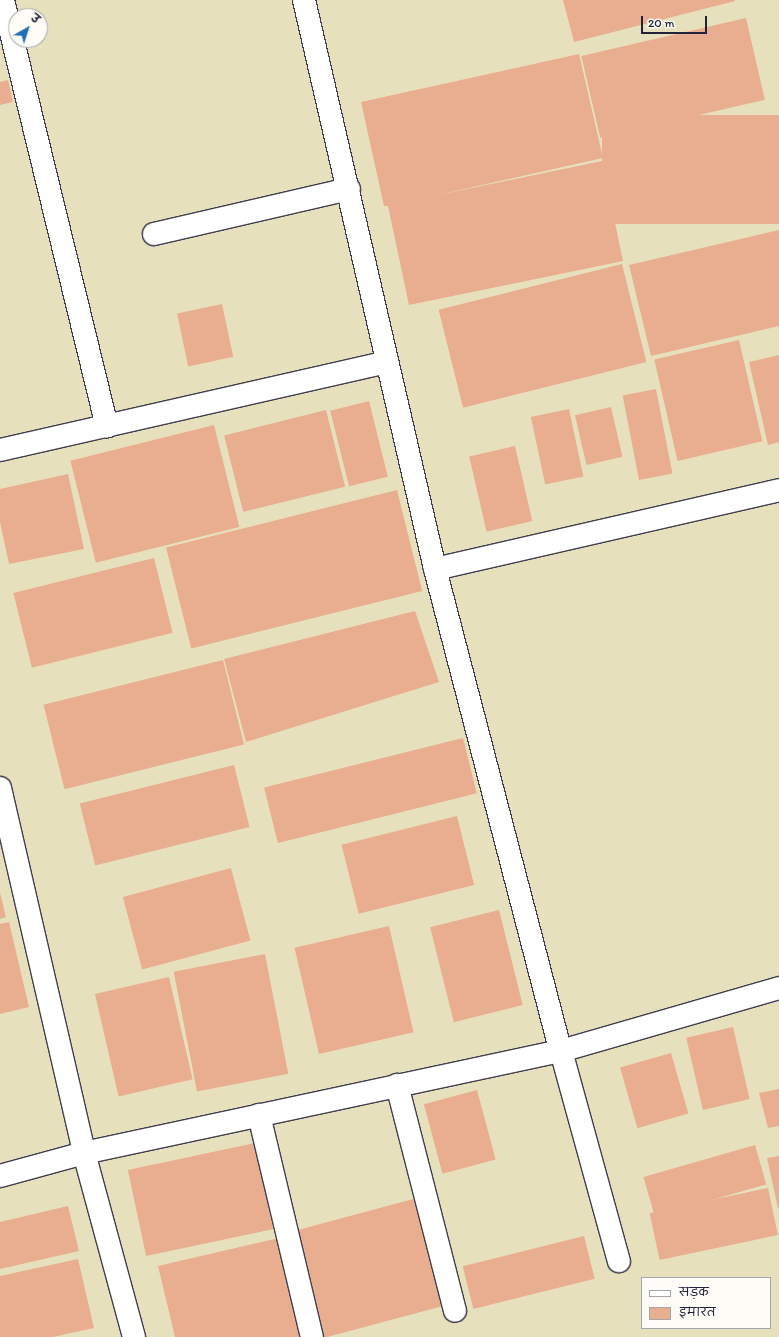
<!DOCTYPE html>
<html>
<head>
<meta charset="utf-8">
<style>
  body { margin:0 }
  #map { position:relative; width:779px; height:1337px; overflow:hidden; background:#e7e0bc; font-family:Itim,"Playpen Sans Deva",sans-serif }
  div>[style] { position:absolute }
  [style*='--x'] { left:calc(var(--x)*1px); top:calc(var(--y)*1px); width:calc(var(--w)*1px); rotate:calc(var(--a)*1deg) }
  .building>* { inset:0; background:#e9ae90; transform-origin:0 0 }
  .roads { filter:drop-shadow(1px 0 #403e4e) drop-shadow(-1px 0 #403e4e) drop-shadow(0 1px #403e4e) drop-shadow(0 -1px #403e4e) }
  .minor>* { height:22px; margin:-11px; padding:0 11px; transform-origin:11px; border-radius:11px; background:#fff }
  span { translate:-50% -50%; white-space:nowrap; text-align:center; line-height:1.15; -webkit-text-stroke:3px #fdfcf7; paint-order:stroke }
  .legend { position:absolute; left:641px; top:1277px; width:130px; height:52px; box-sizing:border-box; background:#fdfcf7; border:1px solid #a5a5ac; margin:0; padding:5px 7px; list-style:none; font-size:12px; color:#22223b }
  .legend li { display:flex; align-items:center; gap:8px; height:20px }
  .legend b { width:20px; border:1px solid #a5a5ac }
  .north { position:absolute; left:8px; top:8px; width:40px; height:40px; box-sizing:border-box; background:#fdfcf7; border:1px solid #a5a5ac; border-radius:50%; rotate:39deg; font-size:11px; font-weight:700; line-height:16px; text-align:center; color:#22223b }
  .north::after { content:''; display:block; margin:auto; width:14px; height:18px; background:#1f6fb2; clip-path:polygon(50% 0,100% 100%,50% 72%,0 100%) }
  .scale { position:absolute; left:641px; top:16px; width:66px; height:18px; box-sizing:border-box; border:2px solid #22223b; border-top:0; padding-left:5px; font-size:12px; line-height:14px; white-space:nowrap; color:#22223b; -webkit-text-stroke:3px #fdfcf7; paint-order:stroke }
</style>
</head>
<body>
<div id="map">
  <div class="building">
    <div style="clip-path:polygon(563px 0,735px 0,735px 1px,574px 42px)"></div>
    <div style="left:746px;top:18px;width:84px;height:169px;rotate:77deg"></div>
    <div style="clip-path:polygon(579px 54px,603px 158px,433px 196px,602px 161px,623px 261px,409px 305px,388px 206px,384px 206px,361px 102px)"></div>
    <div style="clip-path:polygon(8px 80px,13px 102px,0 105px,0 82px)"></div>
    <div style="left:779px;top:115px;width:109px;height:177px;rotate:90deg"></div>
    <div style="clip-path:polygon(779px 230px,779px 326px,651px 356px,629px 265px)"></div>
    <div style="left:622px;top:264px;width:101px;height:189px;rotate:76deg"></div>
    <div style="left:222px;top:304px;width:54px;height:46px;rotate:78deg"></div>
    <div style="left:739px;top:340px;width:104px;height:87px;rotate:77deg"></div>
    <div style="clip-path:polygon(779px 355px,779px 442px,768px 445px,749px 362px)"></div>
    <div style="left:656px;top:389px;width:86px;height:34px;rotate:79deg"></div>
    <div style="left:369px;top:401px;width:78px;height:40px;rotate:76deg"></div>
    <div style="left:611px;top:407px;width:51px;height:37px;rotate:77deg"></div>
    <div style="left:569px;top:409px;width:69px;height:39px;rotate:78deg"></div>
    <div style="left:326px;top:410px;width:79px;height:105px;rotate:76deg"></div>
    <div style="left:214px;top:425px;width:105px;height:148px;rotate:76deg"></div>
    <div style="left:515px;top:446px;width:77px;height:47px;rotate:77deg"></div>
    <div style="clip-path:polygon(68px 474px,84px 549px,9px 564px,0 522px,0 489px)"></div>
    <div style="left:397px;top:490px;width:104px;height:238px;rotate:76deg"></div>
    <div style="left:154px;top:558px;width:77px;height:145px;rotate:76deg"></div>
    <div style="clip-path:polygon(415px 611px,439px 682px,246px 742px,224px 659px)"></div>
    <div style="left:223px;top:660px;width:87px;height:185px;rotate:76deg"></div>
    <div style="left:463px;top:738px;width:57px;height:205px;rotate:76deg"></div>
    <div style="left:234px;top:765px;width:64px;height:159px;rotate:76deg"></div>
    <div style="left:457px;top:816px;width:71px;height:119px;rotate:76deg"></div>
    <div style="left:231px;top:868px;width:75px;height:112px;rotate:75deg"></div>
    <div style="clip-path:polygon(0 893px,6px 917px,0 919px)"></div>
    <div style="left:499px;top:910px;width:98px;height:71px;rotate:76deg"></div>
    <div style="clip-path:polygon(9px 922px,29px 1007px,0 1014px,0 924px)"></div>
    <div style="left:389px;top:926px;width:109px;height:97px;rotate:77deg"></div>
    <div style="left:265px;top:954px;width:122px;height:93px;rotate:79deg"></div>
    <div style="left:169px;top:977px;width:105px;height:76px;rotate:77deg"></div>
    <div style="left:733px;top:1027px;width:74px;height:48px;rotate:77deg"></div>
    <div style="left:671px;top:1053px;width:63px;height:53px;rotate:74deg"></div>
    <div style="clip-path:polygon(779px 1089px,779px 1126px,768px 1128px,759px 1093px)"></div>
    <div style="left:477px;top:1090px;width:72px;height:55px;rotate:75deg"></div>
    <div style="left:255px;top:1143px;width:88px;height:130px;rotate:78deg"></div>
    <div style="left:755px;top:1145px;width:41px;height:116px;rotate:74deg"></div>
    <div style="clip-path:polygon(779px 1156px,779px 1208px,778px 1208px,767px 1158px)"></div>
    <div style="left:768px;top:1188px;width:48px;height:121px;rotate:78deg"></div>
    <div style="left:417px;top:1198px;width:111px;height:130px;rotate:75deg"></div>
    <div style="clip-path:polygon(68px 1206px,79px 1251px,0 1269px,0 1222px)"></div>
    <div style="left:584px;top:1236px;width:44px;height:125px;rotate:76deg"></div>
    <div style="clip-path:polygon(283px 1237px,306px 1337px,175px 1337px,158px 1266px)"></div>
    <div style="clip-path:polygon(78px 1259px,94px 1328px,53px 1337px,0 1337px,0 1276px)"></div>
  </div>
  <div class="roads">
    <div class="minor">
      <div style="--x:3;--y:0;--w:439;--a:76.3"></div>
      <div style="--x:304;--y:0;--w:584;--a:77.03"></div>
      <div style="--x:435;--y:569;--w:498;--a:75.4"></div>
      <div style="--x:561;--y:1051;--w:218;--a:74.6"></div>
      <div style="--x:154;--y:234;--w:200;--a:-13"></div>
      <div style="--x:0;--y:450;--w:397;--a:-12.8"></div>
      <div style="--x:435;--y:569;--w:353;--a:-12.9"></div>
      <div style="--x:0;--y:788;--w:375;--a:77"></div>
      <div style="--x:84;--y:1153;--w:191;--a:74.8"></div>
      <div style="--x:397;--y:1085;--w:233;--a:75.6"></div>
      <div style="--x:259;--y:1115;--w:228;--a:76.6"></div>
      <div style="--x:0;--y:1176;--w:87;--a:-15.3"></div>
      <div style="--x:84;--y:1153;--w:488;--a:-12.1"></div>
      <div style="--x:561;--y:1051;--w:227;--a:-16.1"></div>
    </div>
  </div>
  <ul class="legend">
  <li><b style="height:5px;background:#fff"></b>सड़क</li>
  <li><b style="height:11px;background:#e9ae90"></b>इमारत</li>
  </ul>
  <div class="north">उ</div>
  <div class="scale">20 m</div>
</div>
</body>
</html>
